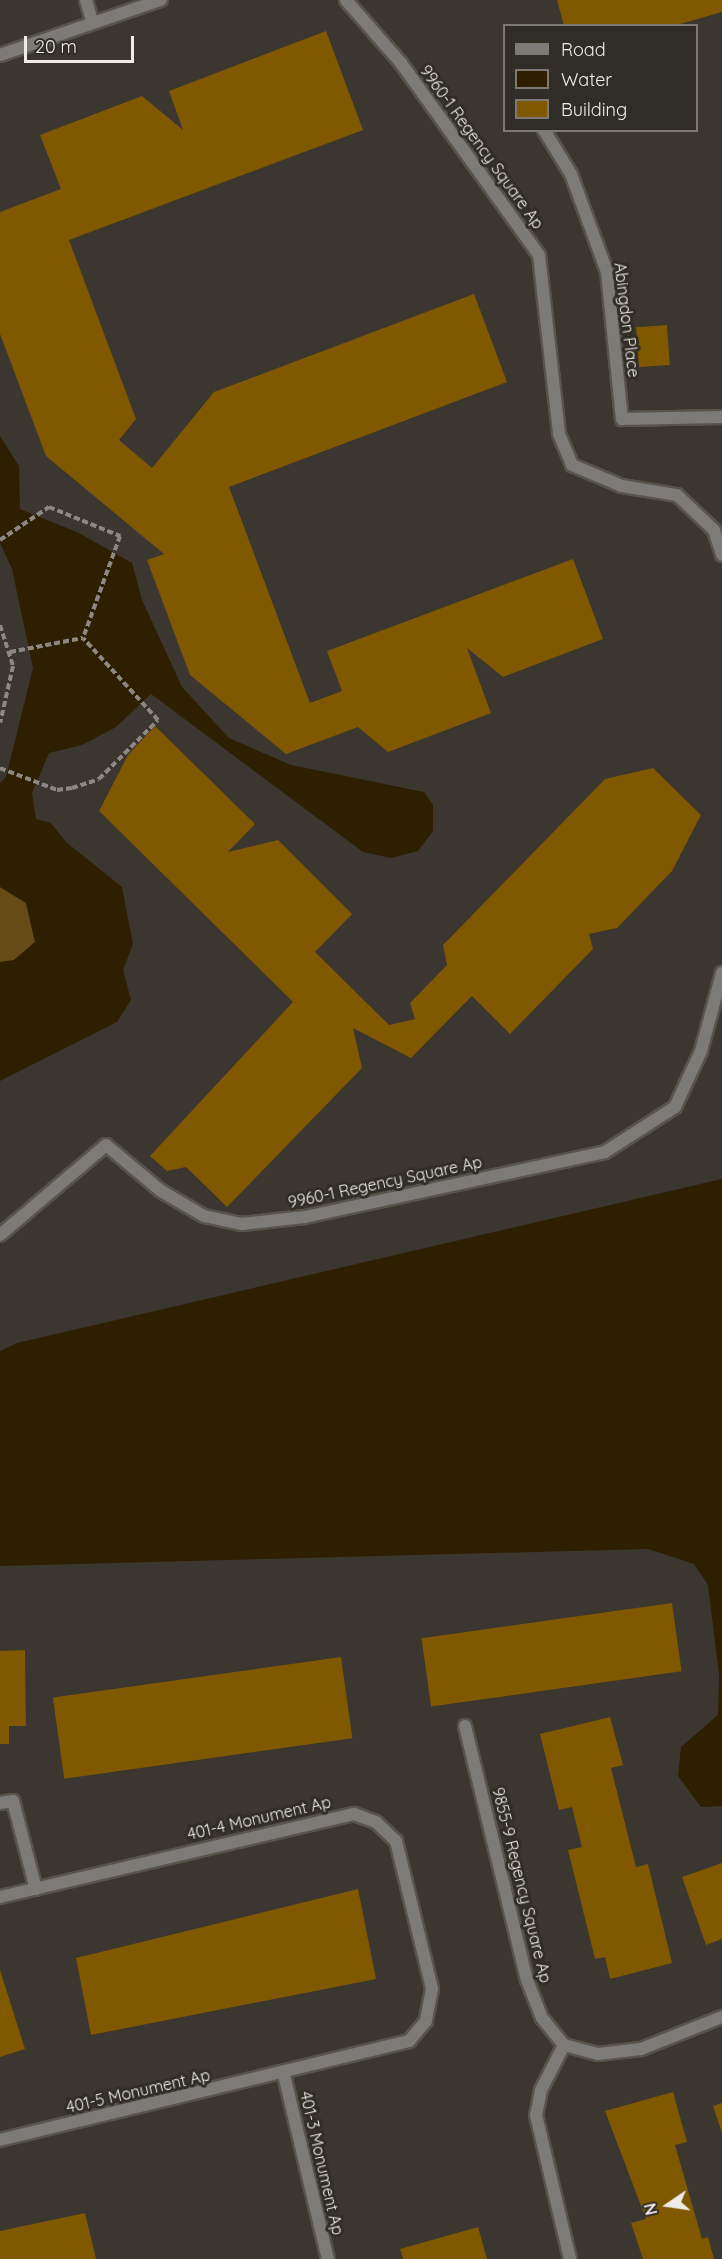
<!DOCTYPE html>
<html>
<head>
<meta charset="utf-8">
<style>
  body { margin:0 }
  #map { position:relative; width:722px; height:2259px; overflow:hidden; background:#3b3630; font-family:Quicksand,sans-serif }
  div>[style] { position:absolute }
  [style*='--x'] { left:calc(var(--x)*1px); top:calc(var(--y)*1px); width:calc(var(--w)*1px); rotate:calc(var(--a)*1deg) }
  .green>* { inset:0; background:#674b17 }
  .water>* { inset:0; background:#2f1f01 }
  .building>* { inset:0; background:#7f5800; transform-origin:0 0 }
  .path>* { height:4px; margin-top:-2px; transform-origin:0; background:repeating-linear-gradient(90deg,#8d8883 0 6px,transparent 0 9px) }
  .roads { filter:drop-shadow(2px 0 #58534d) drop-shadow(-2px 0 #58534d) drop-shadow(0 2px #58534d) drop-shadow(0 -2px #58534d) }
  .service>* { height:12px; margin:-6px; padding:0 6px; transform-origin:6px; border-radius:6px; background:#7d7b77 }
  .minor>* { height:12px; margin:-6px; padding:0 6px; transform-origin:6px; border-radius:6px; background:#7d7b77 }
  span { translate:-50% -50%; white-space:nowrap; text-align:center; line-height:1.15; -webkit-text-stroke:6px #302c26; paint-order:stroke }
  .street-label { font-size:16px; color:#efece8 }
  .legend { position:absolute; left:503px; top:24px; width:195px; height:108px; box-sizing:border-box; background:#302c26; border:2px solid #7c7974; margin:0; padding:8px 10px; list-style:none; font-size:18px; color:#efece8 }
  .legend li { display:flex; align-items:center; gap:12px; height:30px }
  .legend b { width:30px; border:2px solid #7c7974 }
  .north { position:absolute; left:638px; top:2175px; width:60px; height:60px; -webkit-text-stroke:4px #302c26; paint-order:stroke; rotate:257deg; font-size:16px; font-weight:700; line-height:24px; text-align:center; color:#efece8 }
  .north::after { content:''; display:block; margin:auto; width:21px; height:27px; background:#efece8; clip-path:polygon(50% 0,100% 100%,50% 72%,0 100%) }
  .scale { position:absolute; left:24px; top:36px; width:110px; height:27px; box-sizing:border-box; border:3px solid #efece8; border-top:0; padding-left:8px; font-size:18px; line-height:21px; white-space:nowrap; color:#efece8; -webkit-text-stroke:4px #302c26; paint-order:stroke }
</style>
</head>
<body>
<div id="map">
  <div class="green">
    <div style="clip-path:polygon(0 887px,26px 903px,35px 942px,14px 960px,0 962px)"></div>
  </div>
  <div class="water">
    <div style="clip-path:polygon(0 436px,19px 466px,20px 509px,79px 533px,132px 563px,142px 600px,182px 687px,229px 738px,291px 765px,424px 792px,433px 805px,433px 831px,418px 851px,391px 858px,363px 852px,151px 694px,116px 727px,82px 745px,49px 753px,32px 793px,36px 819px,51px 823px,66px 842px,122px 887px,133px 944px,123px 970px,131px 1000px,117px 1022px,0 1081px,0 962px,14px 960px,35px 942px,26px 903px,0 887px,0 783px,6px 777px,33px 668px,12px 569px,0 543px)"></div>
    <div style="clip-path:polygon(722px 1179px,722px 1806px,701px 1807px,678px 1776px,681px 1747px,718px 1715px,719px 1674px,708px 1585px,694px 1564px,648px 1549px,0 1566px,0 1351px,17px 1343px)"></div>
  </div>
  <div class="building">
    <div style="clip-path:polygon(557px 0,722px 0,722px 12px,673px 26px,564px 26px)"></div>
    <div style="clip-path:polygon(326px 31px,363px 130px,69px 240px,136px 419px,119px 440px,152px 468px,214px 392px,474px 294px,507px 382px,229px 487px,310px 703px,342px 691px,327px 651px,573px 559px,603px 639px,503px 677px,467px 648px,491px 713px,388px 752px,358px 727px,286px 754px,190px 675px,147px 560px,164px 554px,46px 456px,0 334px,0 212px,61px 189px,40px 135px,142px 96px,183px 130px,169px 91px)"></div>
    <div style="left:667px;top:325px;width:40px;height:31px;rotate:86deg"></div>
    <div style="clip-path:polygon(155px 726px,255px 824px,228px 852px,278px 840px,352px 914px,315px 952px,389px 1025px,415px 1019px,410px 1003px,447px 965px,443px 945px,605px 779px,653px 768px,701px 815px,672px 871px,617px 928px,589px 934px,593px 949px,510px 1034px,472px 996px,411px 1058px,353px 1028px,362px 1068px,227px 1207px,186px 1167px,167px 1171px,150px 1156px,293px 1002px,99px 811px,128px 755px)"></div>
    <div style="left:672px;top:1603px;width:69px;height:253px;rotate:82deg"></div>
    <div style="clip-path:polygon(25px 1650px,26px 1726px,9px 1726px,9px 1744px,0 1744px,0 1651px)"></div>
    <div style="left:341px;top:1657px;width:82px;height:291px;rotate:82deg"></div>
    <div style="clip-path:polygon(610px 1717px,623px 1765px,611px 1768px,636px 1867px,648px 1864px,672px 1963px,610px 1979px,605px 1957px,595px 1959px,568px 1850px,582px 1847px,572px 1807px,559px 1810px,540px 1734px)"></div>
    <div style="clip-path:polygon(722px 1863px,722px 1939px,706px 1945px,682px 1877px)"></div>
    <div style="clip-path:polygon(358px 1889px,376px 1979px,91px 2035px,76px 1958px)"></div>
    <div style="clip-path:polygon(0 1970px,25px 2049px,0 2057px)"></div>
    <div style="clip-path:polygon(673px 2092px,687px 2142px,675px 2145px,702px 2239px,708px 2237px,714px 2259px,643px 2259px,631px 2223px,646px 2219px,605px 2111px)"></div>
    <div style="clip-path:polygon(722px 2103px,722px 2133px,713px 2106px)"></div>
    <div style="clip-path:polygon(85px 2213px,96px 2259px,0 2259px,0 2231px)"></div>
    <div style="clip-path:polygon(478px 2227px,487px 2259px,403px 2259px,400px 2249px)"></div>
  </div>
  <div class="path">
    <div style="--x:0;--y:540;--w:59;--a:-34"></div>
    <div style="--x:49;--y:507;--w:77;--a:22.2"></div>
    <div style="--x:120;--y:536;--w:109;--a:109.9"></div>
    <div style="--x:0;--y:625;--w:43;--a:72.4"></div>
    <div style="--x:13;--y:666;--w:58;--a:102.8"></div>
    <div style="--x:10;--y:652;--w:74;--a:-10.9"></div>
    <div style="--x:0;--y:768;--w:61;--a:21.1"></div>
    <div style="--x:57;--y:790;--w:15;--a:-8"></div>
    <div style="--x:72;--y:788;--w:28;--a:-18"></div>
    <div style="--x:99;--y:779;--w:83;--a:-45"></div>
    <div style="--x:158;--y:720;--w:111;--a:-132.4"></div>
  </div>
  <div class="roads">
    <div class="service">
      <div style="--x:0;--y:1803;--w:13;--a:-9"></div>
      <div style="--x:13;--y:1801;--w:91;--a:75.4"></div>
    </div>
    <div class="minor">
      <div style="--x:86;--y:0;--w:22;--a:74"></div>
      <div style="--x:346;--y:0;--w:84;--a:48.9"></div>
      <div style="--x:401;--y:63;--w:236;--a:54.3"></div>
      <div style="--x:539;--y:255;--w:180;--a:83.6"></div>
      <div style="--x:559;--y:434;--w:34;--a:67"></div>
      <div style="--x:572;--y:465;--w:54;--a:22.8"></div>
      <div style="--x:622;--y:486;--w:56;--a:9.3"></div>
      <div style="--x:677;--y:495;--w:51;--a:43.4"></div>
      <div style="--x:714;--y:530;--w:26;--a:72"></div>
      <div style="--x:0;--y:55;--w:170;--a:-18.9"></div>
      <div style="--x:544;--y:130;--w:52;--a:58.5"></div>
      <div style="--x:571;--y:174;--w:104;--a:69.8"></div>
      <div style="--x:607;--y:272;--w:148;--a:84.2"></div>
      <div style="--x:622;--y:419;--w:100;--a:-1.1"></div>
      <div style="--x:0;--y:1235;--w:139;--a:-40.3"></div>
      <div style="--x:106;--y:1145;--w:72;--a:39.9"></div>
      <div style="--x:161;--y:1191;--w:50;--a:30.2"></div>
      <div style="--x:204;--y:1216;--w:39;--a:12"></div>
      <div style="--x:242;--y:1224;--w:63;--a:-6.3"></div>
      <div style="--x:305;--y:1217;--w:307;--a:-12.2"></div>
      <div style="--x:605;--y:1152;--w:83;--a:-32.7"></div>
      <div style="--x:675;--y:1107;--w:62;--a:-65.1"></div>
      <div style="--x:701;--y:1051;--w:81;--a:-74.9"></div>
      <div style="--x:465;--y:1726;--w:261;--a:76.3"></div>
      <div style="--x:527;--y:1980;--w:41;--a:68.5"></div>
      <div style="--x:542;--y:2018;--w:35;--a:51"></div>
      <div style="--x:0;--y:1897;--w:364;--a:-13.2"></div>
      <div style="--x:354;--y:1814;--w:23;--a:20"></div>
      <div style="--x:376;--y:1822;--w:28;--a:44"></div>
      <div style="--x:396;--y:1841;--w:152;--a:76.3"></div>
      <div style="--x:432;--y:1989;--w:33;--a:101"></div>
      <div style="--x:426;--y:2021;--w:26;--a:130"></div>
      <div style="--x:409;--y:2041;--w:421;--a:166.4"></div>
      <div style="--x:564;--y:2045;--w:51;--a:117.1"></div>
      <div style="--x:541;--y:2090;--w:25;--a:101"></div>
      <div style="--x:536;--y:2115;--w:148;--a:76.7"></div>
      <div style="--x:564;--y:2045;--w:35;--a:15"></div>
      <div style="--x:598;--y:2054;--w:43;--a:-6.6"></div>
      <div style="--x:641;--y:2049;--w:87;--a:-21.6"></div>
      <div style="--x:284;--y:2075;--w:189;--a:76.6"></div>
    </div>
  </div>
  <div class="street-label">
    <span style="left:482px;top:147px;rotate:54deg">9960-1 Regency Square Ap</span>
    <span style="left:627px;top:320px;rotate:83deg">Abingdon Place</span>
    <span style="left:385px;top:1182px;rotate:-12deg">9960-1 Regency Square Ap</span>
    <span style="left:259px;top:1818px;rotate:-13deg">401-4 Monument Ap</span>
    <span style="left:522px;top:1885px;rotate:76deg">9855-9 Regency Square Ap</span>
    <span style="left:138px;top:2091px;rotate:-13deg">401-5 Monument Ap</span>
    <span style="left:322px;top:2163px;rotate:77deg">401-3 Monument Ap</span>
  </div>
  <ul class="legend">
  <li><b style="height:8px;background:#7d7b77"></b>Road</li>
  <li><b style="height:16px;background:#2f1f01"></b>Water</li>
  <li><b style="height:16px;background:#7f5800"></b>Building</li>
  </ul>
  <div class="north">N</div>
  <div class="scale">20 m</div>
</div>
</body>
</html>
